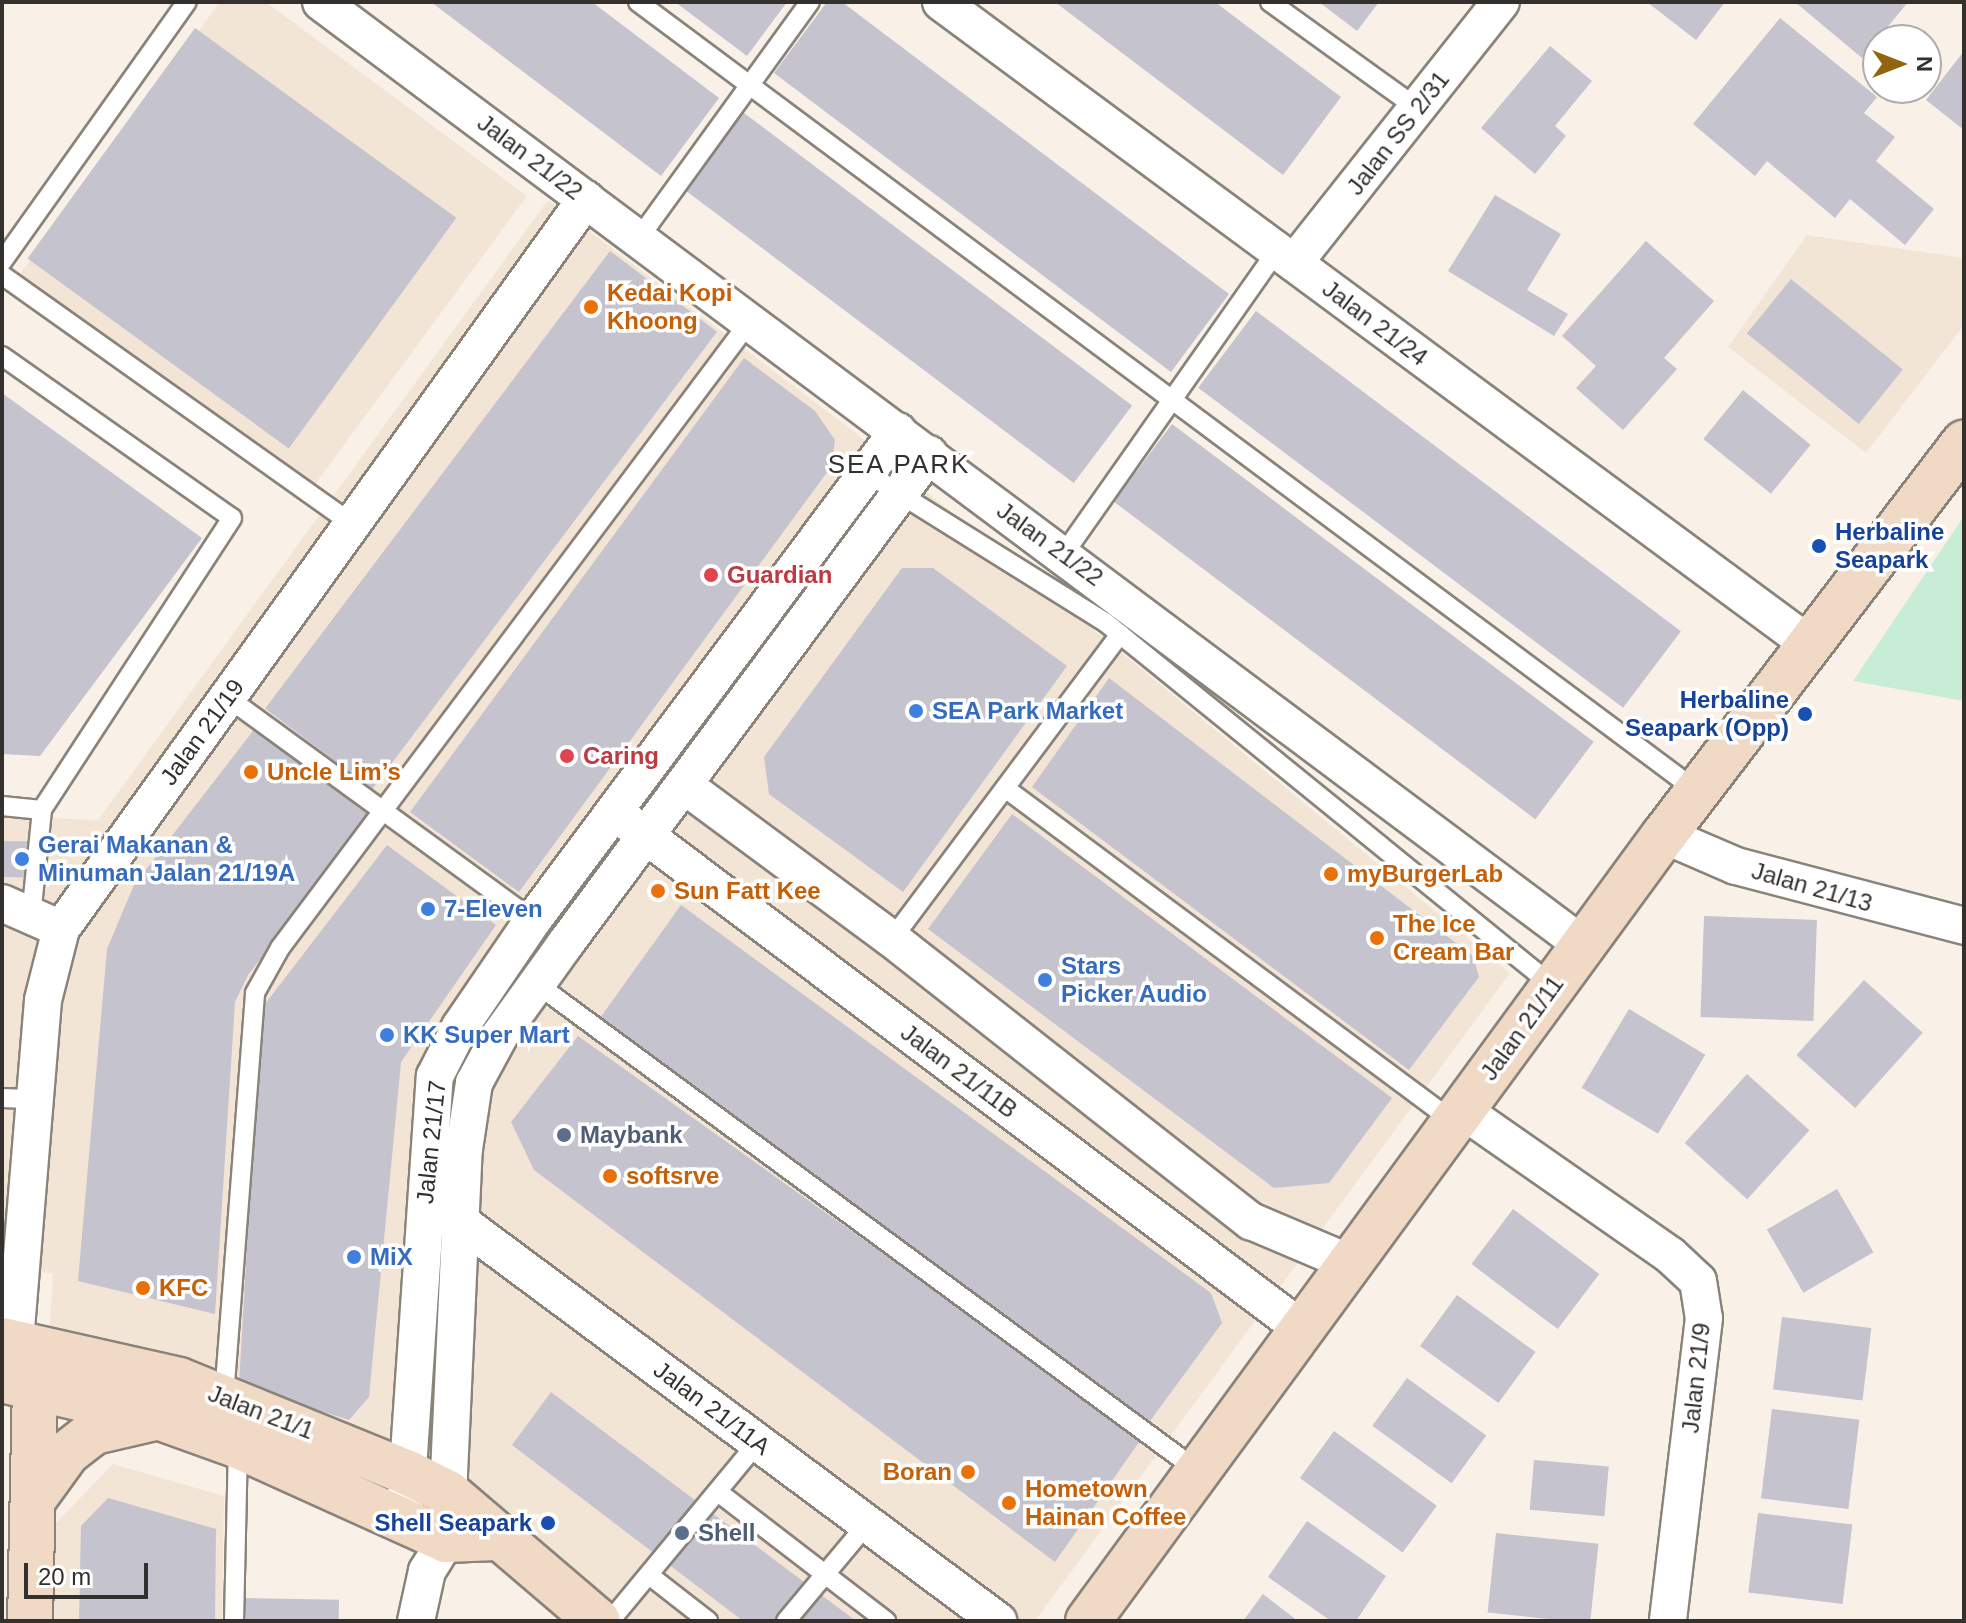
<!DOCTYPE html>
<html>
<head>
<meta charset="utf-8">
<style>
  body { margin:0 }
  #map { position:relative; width:1966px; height:1623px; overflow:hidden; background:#f9f1e7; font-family:Arial,sans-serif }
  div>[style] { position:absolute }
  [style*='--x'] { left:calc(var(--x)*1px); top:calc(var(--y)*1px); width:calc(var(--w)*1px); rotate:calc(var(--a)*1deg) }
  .built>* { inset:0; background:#f2e5d6 }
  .green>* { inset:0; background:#c8edd7 }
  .building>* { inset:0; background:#c4c3ce; transform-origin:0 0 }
  .roads { filter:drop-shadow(2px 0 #8a837a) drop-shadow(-2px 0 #8a837a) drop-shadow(0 2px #8a837a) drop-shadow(0 -2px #8a837a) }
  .lane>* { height:18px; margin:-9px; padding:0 9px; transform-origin:9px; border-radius:9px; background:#fff }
  .street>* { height:36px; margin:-18px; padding:0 18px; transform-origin:18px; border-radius:18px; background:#fff }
  .secondary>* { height:44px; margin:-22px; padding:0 22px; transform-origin:22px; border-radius:22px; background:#f0d9c5 }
  .dots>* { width:22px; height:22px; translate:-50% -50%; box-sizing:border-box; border:4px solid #fff; border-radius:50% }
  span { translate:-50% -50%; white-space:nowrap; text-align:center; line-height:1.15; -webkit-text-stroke:7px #fff; paint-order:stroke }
  .street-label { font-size:24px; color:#33302d }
  .food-label { font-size:24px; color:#c56008; font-weight:700 }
  .left { translate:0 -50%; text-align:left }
  .right { translate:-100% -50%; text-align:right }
  .transit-label { font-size:24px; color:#164399; font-weight:700 }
  .health-label { font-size:24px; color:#be3a42; font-weight:700 }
  .shop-label { font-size:24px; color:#366cbe; font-weight:700 }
  .service-label { font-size:24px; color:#4e5e75; font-weight:700 }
  .neighbourhood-label { font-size:26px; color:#33302d; letter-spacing:2px }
  .frame { position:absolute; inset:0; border:4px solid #33302d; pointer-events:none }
  .north { position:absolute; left:1862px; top:24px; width:80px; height:80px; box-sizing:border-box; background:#fff; border:2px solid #adacab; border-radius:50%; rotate:90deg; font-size:22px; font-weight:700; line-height:32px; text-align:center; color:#33302d }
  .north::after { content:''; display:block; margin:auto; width:28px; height:36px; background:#91640e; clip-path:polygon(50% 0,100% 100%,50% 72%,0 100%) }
  .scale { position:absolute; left:24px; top:1563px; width:124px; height:36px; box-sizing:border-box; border:4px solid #33302d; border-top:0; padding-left:10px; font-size:24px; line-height:28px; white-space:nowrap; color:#33302d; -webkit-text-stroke:6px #fff; paint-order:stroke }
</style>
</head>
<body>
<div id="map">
  <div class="built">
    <div style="clip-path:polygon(220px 2px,266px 2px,527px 196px,302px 502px,11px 286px)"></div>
    <div style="clip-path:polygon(548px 200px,848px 427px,1510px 973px,1035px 1621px,626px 1621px,432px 1464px,49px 1336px,53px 1273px,2px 1270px,2px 816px,98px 820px)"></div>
    <div style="clip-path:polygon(1807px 235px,1964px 258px,1964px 325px,1866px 453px,1728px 347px)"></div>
    <div style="clip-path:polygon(113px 1464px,224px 1496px,222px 1621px,54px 1621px,54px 1525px)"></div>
  </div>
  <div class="green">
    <div style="clip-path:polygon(1964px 516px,1964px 701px,1853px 681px)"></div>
  </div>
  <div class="building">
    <div style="clip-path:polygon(431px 2px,592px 2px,719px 98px,661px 176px)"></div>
    <div style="clip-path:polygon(675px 2px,787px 2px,747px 56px)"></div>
    <div style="clip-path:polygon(827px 2px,842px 2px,1229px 294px,1171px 372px,774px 73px)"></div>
    <div style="clip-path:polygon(1055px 2px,1215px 2px,1341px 97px,1283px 175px)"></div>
    <div style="clip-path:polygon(1319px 2px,1379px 2px,1357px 31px)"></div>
    <div style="clip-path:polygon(1647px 2px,1725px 2px,1696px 40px)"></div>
    <div style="clip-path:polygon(1795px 2px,1908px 2px,1862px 58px)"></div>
    <div style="clip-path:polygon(1780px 18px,1877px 97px,1864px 113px,1895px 137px,1876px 161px,1934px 209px,1905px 245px,1850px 199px,1835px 218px,1767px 161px,1755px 176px,1693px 124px)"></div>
    <div style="left:195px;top:28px;width:323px;height:285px;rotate:36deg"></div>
    <div style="clip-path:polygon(1550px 46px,1592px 81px,1555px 126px,1566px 136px,1535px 174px,1481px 128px)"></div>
    <div style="clip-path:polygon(1964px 51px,1964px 130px,1926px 100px)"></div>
    <div style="left:736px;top:107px;width:496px;height:97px;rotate:37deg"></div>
    <div style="clip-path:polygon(1495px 195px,1561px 234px,1527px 290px,1568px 314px,1554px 336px,1448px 271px)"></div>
    <div style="clip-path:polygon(1646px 241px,1714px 301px,1664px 358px,1677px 369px,1623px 430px,1576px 388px,1596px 366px,1562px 336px)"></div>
    <div style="left:610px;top:251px;width:134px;height:573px;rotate:37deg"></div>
    <div style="left:1791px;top:279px;width:144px;height:70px;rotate:39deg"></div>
    <div style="left:1256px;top:311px;width:532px;height:96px;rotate:37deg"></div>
    <div style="clip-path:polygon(744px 358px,815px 411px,835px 440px,831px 467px,519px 892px,410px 812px)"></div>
    <div style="left:1743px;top:390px;width:87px;height:63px;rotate:39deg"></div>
    <div style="clip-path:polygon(2px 393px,202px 538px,40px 756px,2px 754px)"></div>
    <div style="left:1172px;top:424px;width:528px;height:97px;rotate:37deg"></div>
    <div style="clip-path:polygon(902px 568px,933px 568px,1067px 666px,903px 892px,769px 794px,764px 757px)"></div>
    <div style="clip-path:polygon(1109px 678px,1473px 956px,1479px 977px,1409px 1070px,1032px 787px)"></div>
    <div style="clip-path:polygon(256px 727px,370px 816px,248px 975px,235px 1002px,215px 1314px,78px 1281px,107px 949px,134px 885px)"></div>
    <div style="clip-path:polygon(1012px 814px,1392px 1098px,1329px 1183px,1274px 1188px,928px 929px)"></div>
    <div style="left:2px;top:841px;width:41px;height:36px;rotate:1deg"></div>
    <div style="clip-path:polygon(387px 845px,496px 925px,401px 1062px,369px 1397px,349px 1420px,239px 1385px,258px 1055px,265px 1004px)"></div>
    <div style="clip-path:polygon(681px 905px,1211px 1293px,1222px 1323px,1150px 1421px,600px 1018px)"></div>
    <div style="left:1704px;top:916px;width:113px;height:101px;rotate:2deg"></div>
    <div style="left:1864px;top:980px;width:79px;height:101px;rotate:42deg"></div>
    <div style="left:1629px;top:1009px;width:89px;height:92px;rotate:31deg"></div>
    <div style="clip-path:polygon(578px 1036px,1142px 1438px,1055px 1562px,534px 1170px,511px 1122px)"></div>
    <div style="left:1747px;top:1074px;width:84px;height:93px;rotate:42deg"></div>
    <div style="left:1837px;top:1189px;width:73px;height:81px;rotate:60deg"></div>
    <div style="left:1513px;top:1209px;width:108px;height:69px;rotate:37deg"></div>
    <div style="left:1457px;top:1295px;width:97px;height:63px;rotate:36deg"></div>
    <div style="left:1782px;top:1317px;width:90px;height:73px;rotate:7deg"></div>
    <div style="left:1407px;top:1378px;width:98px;height:59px;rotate:36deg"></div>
    <div style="clip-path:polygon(551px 1392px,856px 1621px,743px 1621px,512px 1445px)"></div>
    <div style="left:1772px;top:1409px;width:88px;height:90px;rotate:7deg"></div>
    <div style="left:1334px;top:1431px;width:127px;height:58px;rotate:36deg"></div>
    <div style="left:1534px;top:1460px;width:75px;height:50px;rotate:5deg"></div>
    <div style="clip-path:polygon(108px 1498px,216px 1529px,215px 1621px,79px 1621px,81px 1526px)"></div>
    <div style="left:1758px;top:1513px;width:95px;height:80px;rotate:7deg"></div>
    <div style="clip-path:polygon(1307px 1521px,1386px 1576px,1356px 1621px,1331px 1621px,1268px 1577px)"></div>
    <div style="left:1496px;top:1533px;width:103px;height:80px;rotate:6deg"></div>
    <div style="clip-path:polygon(1263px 1594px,1298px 1621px,1243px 1621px)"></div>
    <div style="left:240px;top:1598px;width:99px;height:23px;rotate:1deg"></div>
  </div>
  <div class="roads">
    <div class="lane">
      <div style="--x:638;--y:2;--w:1321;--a:36.69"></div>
      <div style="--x:1270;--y:2;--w:181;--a:35.8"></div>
      <div style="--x:639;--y:238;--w:291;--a:-54.1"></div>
      <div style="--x:2;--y:262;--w:319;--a:-54.6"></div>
      <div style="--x:2;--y:275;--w:430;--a:35.4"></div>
      <div style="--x:2;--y:356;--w:281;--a:35.2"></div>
      <div style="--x:232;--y:518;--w:348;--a:123.1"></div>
      <div style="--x:42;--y:810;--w:107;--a:95.9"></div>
      <div style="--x:868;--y:474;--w:279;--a:32"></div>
      <div style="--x:1105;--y:622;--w:577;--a:39.09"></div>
      <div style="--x:1063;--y:555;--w:373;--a:-54.9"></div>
      <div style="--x:227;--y:697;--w:379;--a:36.1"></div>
      <div style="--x:1005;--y:788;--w:560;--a:36.64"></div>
      <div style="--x:2;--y:806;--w:40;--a:5.7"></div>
      <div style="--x:892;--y:939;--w:381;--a:-53.2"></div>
      <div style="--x:537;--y:984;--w:821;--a:36.38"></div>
      <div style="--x:2;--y:1098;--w:33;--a:2"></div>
      <div style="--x:224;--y:1397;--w:405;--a:-85.6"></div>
      <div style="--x:255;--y:993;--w:51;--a:-60.9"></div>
      <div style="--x:280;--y:948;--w:784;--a:-53.14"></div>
      <div style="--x:718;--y:1492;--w:212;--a:37.5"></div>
      <div style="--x:649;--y:1575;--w:75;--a:37.9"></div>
      <div style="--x:234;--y:1621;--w:175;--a:-88.7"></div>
      <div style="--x:610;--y:1621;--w:232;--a:-50.4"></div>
      <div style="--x:786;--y:1621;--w:126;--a:-50.1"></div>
    </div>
    <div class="street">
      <div style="--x:321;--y:2;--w:1575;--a:36.77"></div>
      <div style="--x:941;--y:2;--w:1080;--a:36.49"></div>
      <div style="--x:1294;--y:263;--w:333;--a:-51.6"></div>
      <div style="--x:685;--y:786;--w:257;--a:36.5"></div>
      <div style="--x:892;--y:939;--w:457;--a:38.2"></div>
      <div style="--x:1251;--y:1221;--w:108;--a:23"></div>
      <div style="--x:629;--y:823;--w:842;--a:36.94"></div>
      <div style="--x:1664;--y:835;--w:78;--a:23.3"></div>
      <div style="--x:1736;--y:866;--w:236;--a:14.7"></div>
      <div style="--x:2;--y:903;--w:64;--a:23.8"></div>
      <div style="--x:1462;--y:1110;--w:254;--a:34.9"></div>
      <div style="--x:1670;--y:1255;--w:38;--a:43"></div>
      <div style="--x:1698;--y:1281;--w:37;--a:81"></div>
      <div style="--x:1704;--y:1318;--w:305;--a:96.8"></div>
      <div style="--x:446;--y:1211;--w:688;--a:36.6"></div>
      <div style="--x:15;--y:1341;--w:342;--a:-85.3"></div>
      <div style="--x:43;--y:1000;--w:73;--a:-75.8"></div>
      <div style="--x:61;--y:929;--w:899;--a:-54.28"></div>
      <div style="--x:406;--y:1498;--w:423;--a:-86.1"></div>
      <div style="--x:435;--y:1076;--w:55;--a:-63"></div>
      <div style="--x:460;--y:1027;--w:130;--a:-55.7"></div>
      <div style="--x:533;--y:920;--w:610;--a:-53.26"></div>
      <div style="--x:416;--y:1621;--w:51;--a:-77.6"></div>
      <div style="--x:427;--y:1571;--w:36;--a:-58"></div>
      <div style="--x:446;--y:1540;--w:391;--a:-87.4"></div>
      <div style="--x:464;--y:1149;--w:67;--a:-81.4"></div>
      <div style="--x:474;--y:1083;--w:55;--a:-61.6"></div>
      <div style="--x:500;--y:1035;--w:113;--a:-54.3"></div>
      <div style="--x:566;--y:943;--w:609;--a:-53.41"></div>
    </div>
    <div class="secondary">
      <div style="--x:2;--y:1340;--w:181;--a:12.7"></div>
      <div style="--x:179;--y:1380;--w:247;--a:22.1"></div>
      <div style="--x:408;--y:1473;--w:45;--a:26.6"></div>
      <div style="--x:448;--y:1493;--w:197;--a:40.5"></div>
      <div style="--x:24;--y:1361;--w:26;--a:65"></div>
      <div style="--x:35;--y:1385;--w:236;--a:91.2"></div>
      <div style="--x:2;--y:1380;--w:160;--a:13.3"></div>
      <div style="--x:158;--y:1417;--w:85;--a:19.9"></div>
      <div style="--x:238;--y:1446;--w:228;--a:24.3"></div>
      <div style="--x:446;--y:1540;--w:50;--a:-2.3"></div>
      <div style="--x:33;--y:1500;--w:58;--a:-54.1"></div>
      <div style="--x:67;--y:1453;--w:34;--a:-38"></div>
      <div style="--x:94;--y:1432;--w:62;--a:-13.1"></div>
      <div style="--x:1088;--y:1621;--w:974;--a:-53.77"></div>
      <div style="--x:1664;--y:835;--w:494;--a:-52.6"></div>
    </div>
  </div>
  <div class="dots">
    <div style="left:591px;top:307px;background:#e8710a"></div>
    <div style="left:1819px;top:546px;background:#1a4fb4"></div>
    <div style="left:711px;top:575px;background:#e0444e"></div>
    <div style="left:916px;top:711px;background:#3f7fe0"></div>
    <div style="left:1805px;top:714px;background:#1a4fb4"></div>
    <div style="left:567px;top:756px;background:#e0444e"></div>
    <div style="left:251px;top:772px;background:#e8710a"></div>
    <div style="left:22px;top:859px;background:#3f7fe0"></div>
    <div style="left:1331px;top:874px;background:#e8710a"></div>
    <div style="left:658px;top:891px;background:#e8710a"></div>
    <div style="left:428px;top:909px;background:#3f7fe0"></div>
    <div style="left:1377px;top:938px;background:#e8710a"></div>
    <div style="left:1045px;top:980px;background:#3f7fe0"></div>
    <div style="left:387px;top:1035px;background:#3f7fe0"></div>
    <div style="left:564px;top:1135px;background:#5c6f8a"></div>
    <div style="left:610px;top:1176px;background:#e8710a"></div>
    <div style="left:354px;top:1257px;background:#3f7fe0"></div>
    <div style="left:143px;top:1288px;background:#e8710a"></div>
    <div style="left:968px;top:1472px;background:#e8710a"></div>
    <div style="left:1009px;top:1503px;background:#e8710a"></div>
    <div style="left:548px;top:1523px;background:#1a4fb4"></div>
    <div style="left:682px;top:1533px;background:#5c6f8a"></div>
  </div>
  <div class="street-label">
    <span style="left:1398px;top:133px;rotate:-52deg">Jalan SS 2/31</span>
    <span style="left:530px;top:157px;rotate:37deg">Jalan 21/22</span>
    <span style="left:1375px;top:323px;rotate:37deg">Jalan 21/24</span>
    <span style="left:1050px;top:544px;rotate:36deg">Jalan 21/22</span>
    <span style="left:202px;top:732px;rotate:-54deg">Jalan 21/19</span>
    <span style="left:1812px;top:887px;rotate:16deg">Jalan 21/13</span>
    <span style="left:1522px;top:1028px;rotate:-54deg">Jalan 21/11</span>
    <span style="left:959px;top:1071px;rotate:37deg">Jalan 21/11B</span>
    <span style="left:431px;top:1142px;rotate:-84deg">Jalan 21/17</span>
    <span style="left:1696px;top:1378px;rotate:-84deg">Jalan 21/9</span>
    <span style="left:712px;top:1408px;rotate:37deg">Jalan 21/11A</span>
    <span style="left:261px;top:1412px;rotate:21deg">Jalan 21/1</span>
  </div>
  <div class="food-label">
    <span class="left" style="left:607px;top:307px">Kedai Kopi<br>Khoong</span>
    <span class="left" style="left:267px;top:772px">Uncle Lim’s</span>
    <span class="left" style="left:1347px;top:874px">myBurgerLab</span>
    <span class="left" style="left:674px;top:891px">Sun Fatt Kee</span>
    <span class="left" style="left:1393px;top:938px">The Ice<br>Cream Bar</span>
    <span class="left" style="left:626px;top:1176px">softsrve</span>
    <span class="left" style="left:159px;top:1288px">KFC</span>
    <span class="right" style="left:952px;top:1472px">Boran</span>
    <span class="left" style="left:1025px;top:1503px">Hometown<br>Hainan Coffee</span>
  </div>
  <div class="transit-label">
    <span class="left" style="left:1835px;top:546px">Herbaline<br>Seapark</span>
    <span class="right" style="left:1789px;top:714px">Herbaline<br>Seapark (Opp)</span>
    <span class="right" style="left:532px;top:1523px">Shell Seapark</span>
  </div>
  <div class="health-label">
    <span class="left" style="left:727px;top:575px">Guardian</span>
    <span class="left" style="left:583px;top:756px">Caring</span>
  </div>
  <div class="shop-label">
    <span class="left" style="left:932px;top:711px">SEA Park Market</span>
    <span class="left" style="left:38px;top:859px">Gerai Makanan &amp;<br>Minuman Jalan 21/19A</span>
    <span class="left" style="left:444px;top:909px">7-Eleven</span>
    <span class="left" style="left:1061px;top:980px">Stars<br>Picker Audio</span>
    <span class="left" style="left:403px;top:1035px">KK Super Mart</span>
    <span class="left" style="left:370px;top:1257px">MiX</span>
  </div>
  <div class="service-label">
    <span class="left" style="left:580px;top:1135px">Maybank</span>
    <span class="left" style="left:698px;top:1533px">Shell</span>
  </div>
  <div class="neighbourhood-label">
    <span style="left:899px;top:465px">SEA PARK</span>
  </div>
  <div class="frame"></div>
  <div class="north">N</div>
  <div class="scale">20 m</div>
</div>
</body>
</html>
